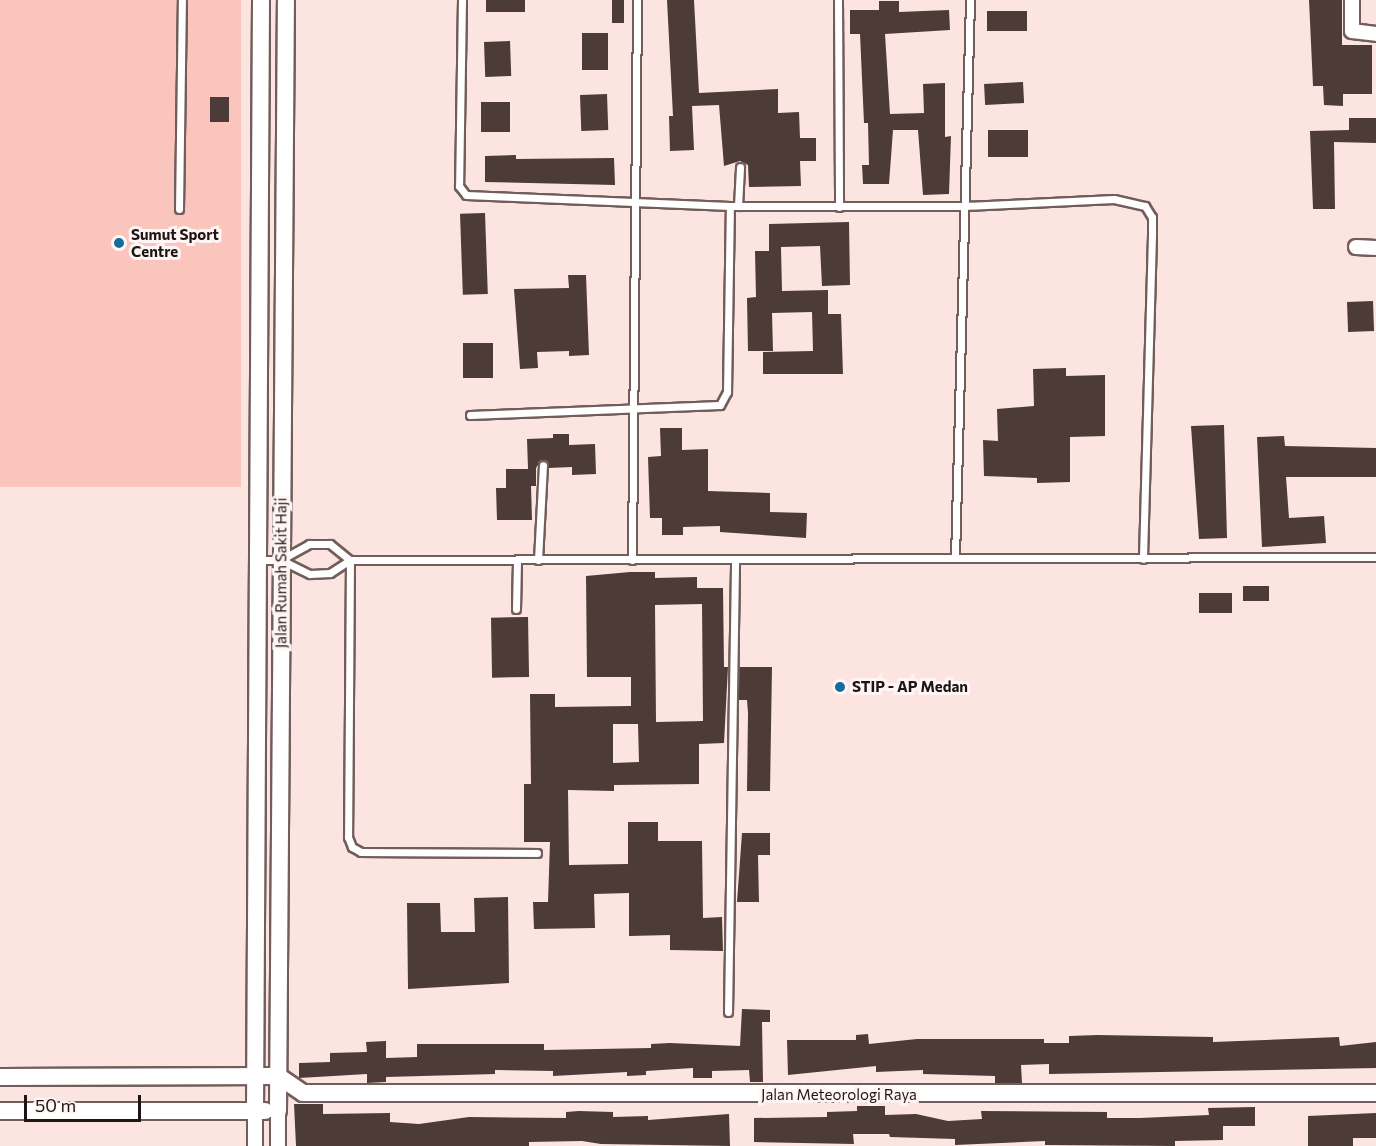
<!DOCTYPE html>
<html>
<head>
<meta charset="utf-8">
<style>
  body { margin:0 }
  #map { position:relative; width:1376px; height:1146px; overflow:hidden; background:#fce4e0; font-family:Commissioner,sans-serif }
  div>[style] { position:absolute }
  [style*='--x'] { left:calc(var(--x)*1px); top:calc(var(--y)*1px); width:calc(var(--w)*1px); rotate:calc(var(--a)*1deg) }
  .green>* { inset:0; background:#f9c5bc; transform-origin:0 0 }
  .building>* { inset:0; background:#4d3b37; transform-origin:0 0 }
  .roads { filter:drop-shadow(2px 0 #715d5a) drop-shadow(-2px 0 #715d5a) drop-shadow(0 2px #715d5a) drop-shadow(0 -2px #715d5a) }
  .service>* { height:7px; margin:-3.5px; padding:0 3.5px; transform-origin:3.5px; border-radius:3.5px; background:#fff }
  .minor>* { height:14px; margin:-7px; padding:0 7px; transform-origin:7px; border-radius:7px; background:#fff }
  .tertiary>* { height:16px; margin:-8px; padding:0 8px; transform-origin:8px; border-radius:8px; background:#fff }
  .dots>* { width:16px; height:16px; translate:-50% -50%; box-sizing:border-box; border:3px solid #fff5f4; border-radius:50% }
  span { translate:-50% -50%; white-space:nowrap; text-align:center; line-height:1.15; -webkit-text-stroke:6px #fff5f4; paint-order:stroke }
  .poi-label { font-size:15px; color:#1e1614; font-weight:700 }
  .left { translate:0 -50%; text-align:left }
  .street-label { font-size:15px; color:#1e1614 }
  .scale { position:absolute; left:24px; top:1095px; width:117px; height:27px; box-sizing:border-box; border:3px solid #1e1614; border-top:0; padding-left:8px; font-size:18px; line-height:21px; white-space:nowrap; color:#1e1614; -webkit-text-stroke:4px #fff5f4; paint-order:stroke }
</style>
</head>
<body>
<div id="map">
  <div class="green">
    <div style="left:0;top:0;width:241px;height:487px"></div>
  </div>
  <div class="building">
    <div style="left:486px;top:0;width:39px;height:12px"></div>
    <div style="left:612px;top:0;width:12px;height:23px"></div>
    <div style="clip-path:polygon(667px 0,694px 0,699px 93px,778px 89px,778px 113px,799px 112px,800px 138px,816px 138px,816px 161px,800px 161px,801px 186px,749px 187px,748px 165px,740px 161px,724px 166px,719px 105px,692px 106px,694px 150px,670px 151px,669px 116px,673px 116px)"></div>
    <div style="clip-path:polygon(1309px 0,1342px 0,1342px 45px,1372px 45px,1372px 94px,1343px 94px,1343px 106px,1324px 105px,1323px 86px,1313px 86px)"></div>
    <div style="clip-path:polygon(879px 1px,899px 1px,899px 12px,949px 10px,950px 30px,885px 34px,890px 114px,924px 113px,923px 84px,945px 83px,945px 137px,951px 136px,949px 194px,923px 195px,918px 130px,893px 130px,889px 184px,863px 184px,862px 165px,869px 165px,868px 123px,864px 123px,860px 34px,850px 34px,850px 10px,879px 10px)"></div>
    <div style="left:1027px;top:11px;width:20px;height:40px;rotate:90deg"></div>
    <div style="left:582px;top:33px;width:26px;height:37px"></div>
    <div style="left:510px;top:41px;width:35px;height:26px;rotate:88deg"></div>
    <div style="left:1023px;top:82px;width:21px;height:39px;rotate:87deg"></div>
    <div style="left:607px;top:94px;width:36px;height:27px;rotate:88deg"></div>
    <div style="left:210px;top:97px;width:19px;height:25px"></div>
    <div style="left:481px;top:102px;width:29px;height:30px"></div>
    <div style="clip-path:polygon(1349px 118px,1376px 118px,1376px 143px,1334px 142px,1335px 209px,1313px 209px,1310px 131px,1349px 130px)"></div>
    <div style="left:1028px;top:130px;width:27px;height:40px;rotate:90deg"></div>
    <div style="clip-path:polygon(516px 155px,516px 159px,614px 158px,615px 185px,485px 182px,485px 156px)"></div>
    <div style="left:485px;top:213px;width:81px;height:25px;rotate:88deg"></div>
    <div style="clip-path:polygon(849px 222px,850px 285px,822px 286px,820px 246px,781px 247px,782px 291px,828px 290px,828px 314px,841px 314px,843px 374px,763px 374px,763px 352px,813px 351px,812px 312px,772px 313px,773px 351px,748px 351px,747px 298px,756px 297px,755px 251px,769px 251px,769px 224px)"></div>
    <div style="clip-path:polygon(568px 275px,586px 275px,589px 355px,569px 356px,569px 351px,537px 352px,538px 368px,520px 369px,514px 289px,569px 288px)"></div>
    <div style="left:1373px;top:301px;width:30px;height:26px;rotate:88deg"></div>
    <div style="left:463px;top:343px;width:30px;height:35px"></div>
    <div style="clip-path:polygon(1066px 368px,1066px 376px,1105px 375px,1105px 436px,1070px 437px,1070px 482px,1037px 483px,1037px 478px,984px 476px,983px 440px,998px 441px,997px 409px,1034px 406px,1033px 369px)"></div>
    <div style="clip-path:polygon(1224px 425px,1227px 538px,1199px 539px,1191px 426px)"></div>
    <div style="clip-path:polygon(660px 428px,682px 428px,682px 450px,708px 449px,708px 491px,770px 493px,770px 512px,807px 513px,806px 538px,720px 532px,720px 526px,683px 527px,683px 535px,662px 535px,662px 518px,650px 518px,648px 457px,661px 456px)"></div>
    <div style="clip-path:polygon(553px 434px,569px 434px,569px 445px,595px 444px,596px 474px,572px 475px,572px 467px,548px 468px,547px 461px,541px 460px,536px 468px,536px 486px,531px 486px,532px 520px,497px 520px,496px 488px,506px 488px,506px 469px,528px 469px,527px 439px,553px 438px)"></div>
    <div style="clip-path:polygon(1284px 436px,1285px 446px,1376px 448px,1376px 477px,1286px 477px,1289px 518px,1324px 516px,1326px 543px,1262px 547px,1257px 437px)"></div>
    <div style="clip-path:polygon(evenodd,630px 572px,655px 572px,655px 578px,697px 577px,697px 588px,723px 588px,724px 667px,728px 667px,724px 743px,699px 744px,699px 784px,614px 785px,614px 791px,568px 790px,569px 865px,628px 864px,628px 822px,658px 822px,658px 841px,702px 841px,703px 918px,722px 917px,723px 951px,670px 950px,670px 935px,629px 936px,629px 893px,594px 894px,595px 928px,534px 929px,533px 902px,548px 902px,550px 842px,524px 842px,524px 784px,531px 784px,530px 694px,555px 694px,555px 707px,631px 706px,631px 677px,587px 677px,586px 576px,630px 572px,702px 604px,703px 721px,656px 722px,655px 605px,702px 604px,630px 572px,613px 724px,638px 724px,639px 762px,613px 763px,613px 724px)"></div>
    <div style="left:1243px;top:586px;width:26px;height:15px"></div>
    <div style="left:1232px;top:593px;width:20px;height:33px;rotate:90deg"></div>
    <div style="left:528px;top:617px;width:60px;height:37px;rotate:89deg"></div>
    <div style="clip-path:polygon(739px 667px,772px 667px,770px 791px,747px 791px,748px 713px,747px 700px,738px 700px)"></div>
    <div style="clip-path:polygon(742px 833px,770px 833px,770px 855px,758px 855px,759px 902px,737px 902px)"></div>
    <div style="clip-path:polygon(508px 897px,509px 983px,408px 989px,407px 903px,440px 903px,441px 932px,475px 932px,474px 898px)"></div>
    <div style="clip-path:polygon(742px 1009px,770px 1010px,770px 1022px,762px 1022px,763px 1082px,750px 1082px,749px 1070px,712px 1071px,712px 1078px,693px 1078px,693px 1068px,646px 1071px,646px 1075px,627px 1076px,627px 1072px,553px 1076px,553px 1071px,495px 1070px,495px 1074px,386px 1077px,386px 1082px,367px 1083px,367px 1074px,299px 1078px,299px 1063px,330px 1062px,330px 1053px,367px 1052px,366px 1042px,386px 1041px,386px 1058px,417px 1057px,417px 1044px,544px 1044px,544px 1050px,651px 1048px,651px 1044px,670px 1043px,740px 1046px)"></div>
    <div style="clip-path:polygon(868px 1034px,869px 1044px,917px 1039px,1044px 1039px,1044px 1043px,1069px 1043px,1069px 1036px,1098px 1035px,1213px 1037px,1213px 1042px,1339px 1037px,1340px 1046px,1376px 1042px,1376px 1068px,1049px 1074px,1049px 1064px,1021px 1065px,1022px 1083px,995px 1083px,995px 1076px,923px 1074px,923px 1070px,876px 1072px,876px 1066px,788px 1075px,787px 1040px,856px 1040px,856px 1035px)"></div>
    <div style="clip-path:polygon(294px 1104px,323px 1104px,323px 1114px,390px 1113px,390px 1122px,419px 1124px,469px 1117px,566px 1118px,566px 1112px,579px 1111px,613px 1112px,613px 1117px,648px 1116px,648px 1120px,729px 1114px,730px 1146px,601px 1144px,582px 1141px,529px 1142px,529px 1146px,296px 1146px)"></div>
    <div style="clip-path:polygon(857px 1106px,885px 1106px,885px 1115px,916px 1114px,948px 1121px,982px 1119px,981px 1111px,1107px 1112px,1107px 1118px,1140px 1118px,1209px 1115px,1208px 1108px,1255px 1107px,1255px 1126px,1223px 1126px,1223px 1140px,1175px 1141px,1175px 1146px,1045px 1145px,1045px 1141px,955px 1145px,955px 1139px,890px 1137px,889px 1134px,853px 1134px,854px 1144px,754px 1142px,754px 1118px,827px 1117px,827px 1112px,857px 1111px)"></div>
    <div style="clip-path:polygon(1376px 1113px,1376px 1138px,1353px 1138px,1353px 1146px,1308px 1146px,1308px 1116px)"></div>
  </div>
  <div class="roads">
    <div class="service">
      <div style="--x:462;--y:0;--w:186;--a:90.9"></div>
      <div style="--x:459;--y:186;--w:11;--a:52"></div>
      <div style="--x:466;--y:195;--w:264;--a:2.4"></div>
      <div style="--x:730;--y:206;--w:235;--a:0"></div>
      <div style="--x:965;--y:206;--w:149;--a:-2.7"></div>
      <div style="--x:1114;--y:199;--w:32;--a:13"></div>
      <div style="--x:1145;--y:206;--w:13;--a:58"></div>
      <div style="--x:1152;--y:217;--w:18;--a:90"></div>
      <div style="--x:1152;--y:235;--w:324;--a:91.6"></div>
      <div style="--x:838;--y:0;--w:207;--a:89.7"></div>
      <div style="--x:738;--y:206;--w:39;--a:-87"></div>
      <div style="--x:179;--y:209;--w:209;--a:-89.2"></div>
      <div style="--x:470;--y:415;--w:250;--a:-2.3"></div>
      <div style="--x:720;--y:405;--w:15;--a:-62"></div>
      <div style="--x:727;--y:392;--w:186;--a:-89.1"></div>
      <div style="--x:284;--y:558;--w:29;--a:-29"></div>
      <div style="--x:309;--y:544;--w:21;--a:0"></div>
      <div style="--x:330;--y:544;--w:26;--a:39"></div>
      <div style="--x:350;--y:560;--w:277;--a:90.4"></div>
      <div style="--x:348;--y:837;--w:11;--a:68"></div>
      <div style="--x:352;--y:847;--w:10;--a:29"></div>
      <div style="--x:361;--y:852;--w:176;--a:0.3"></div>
      <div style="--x:955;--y:558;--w:558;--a:-88.46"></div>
      <div style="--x:258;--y:560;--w:23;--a:0"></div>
      <div style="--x:281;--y:560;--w:32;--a:26"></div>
      <div style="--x:310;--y:574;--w:20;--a:-3"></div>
      <div style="--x:330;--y:573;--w:24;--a:-33"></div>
      <div style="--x:350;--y:560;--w:1026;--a:-0.17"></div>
      <div style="--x:538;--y:560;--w:95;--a:-87"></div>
      <div style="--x:632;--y:560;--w:560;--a:-89.49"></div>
      <div style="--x:516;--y:609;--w:48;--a:-88.8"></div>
      <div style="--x:728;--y:1012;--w:453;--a:-89.1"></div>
    </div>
    <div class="minor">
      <div style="--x:1352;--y:0;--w:31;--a:90"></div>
      <div style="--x:1352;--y:31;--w:24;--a:7"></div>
      <div style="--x:1356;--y:247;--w:20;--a:3"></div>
      <div style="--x:255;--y:1146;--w:35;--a:-90"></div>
      <div style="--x:278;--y:1146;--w:35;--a:-90"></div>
    </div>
    <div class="tertiary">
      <div style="--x:0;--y:1077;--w:278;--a:-0.2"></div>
      <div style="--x:278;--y:1076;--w:30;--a:34"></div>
      <div style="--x:303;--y:1093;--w:1073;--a:0"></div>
      <div style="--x:0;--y:1111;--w:265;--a:0"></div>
      <div style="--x:255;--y:1111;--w:1111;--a:-89.69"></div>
      <div style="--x:278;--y:1111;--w:1111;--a:-89.59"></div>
    </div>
  </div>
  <div class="dots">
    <div style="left:119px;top:243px;background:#156d9d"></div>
    <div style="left:840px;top:687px;background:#156d9d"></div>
  </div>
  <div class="poi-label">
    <span class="left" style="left:131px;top:243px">Sumut Sport<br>Centre</span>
    <span class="left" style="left:852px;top:687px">STIP - AP Medan</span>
  </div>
  <div class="street-label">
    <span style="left:281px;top:573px;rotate:-90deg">Jalan Rumah Sakit Haji</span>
    <span style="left:839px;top:1095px">Jalan Meteorologi Raya</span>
  </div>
  <div class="scale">50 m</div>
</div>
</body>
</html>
